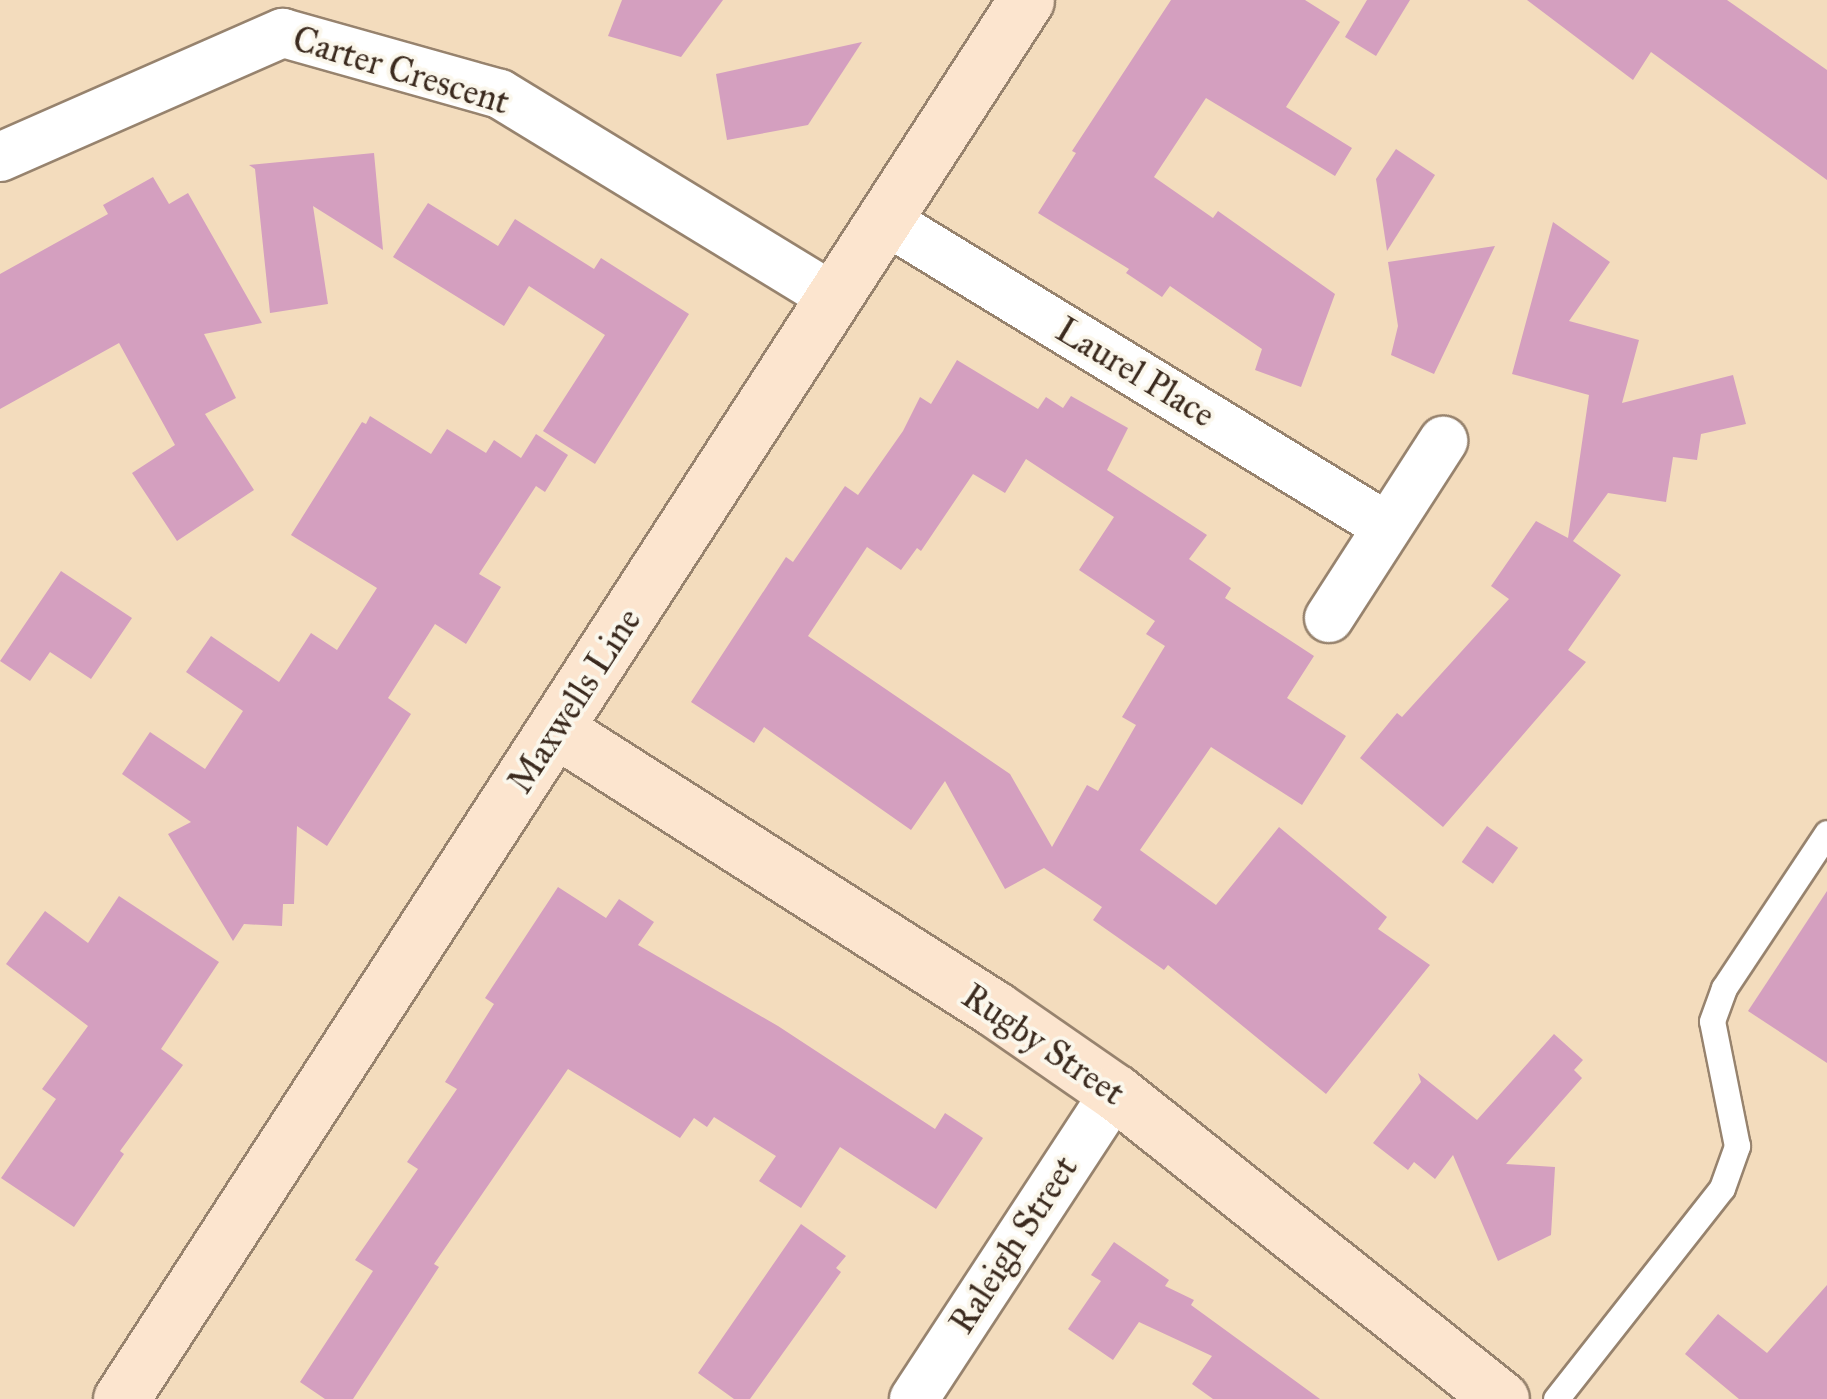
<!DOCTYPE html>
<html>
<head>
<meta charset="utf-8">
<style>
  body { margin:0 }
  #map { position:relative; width:1827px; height:1399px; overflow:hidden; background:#f3dcbd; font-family:"IM FELL Great Primer",serif }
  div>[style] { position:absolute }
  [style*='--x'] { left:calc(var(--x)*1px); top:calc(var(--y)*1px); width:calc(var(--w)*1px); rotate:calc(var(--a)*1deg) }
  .building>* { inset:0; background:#d49fbf; transform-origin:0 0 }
  .roads { filter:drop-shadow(2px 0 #97836e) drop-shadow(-2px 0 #97836e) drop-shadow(0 2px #97836e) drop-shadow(0 -2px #97836e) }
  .lane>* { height:25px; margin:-12.5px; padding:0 12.5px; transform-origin:12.5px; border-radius:12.5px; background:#fff }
  .street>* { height:48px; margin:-24px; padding:0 24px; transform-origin:24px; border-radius:24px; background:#fff }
  .secondary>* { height:55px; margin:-27.5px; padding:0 27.5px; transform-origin:27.5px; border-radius:27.5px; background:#fce5cf }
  span { translate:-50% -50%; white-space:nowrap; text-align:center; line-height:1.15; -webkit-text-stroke:8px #fbf7ec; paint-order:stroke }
  .street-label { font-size:35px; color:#3b2a1e }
</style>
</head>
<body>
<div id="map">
  <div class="building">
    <div style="clip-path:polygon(622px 0,723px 0,681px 57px,608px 36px)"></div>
    <div style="clip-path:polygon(1171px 0,1305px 0,1340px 22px,1286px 107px,1352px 148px,1335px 176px,1206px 98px,1154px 177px,1213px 218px,1218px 211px,1335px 294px,1301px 387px,1255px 370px,1262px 349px,1170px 286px,1162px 297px,1126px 273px,1129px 269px,1038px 213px,1076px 153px,1072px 151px)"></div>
    <div style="clip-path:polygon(1367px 0,1410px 0,1376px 56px,1345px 37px)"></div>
    <div style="clip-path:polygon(1527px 0,1727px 0,1827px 70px,1827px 180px,1651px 52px,1633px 80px)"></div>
    <div style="clip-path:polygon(862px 42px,808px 125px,727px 140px,716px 74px)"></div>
    <div style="clip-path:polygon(1396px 149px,1435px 175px,1387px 251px,1376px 179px)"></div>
    <div style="clip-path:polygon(374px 153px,383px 250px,313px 206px,328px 304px,270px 313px,255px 169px,249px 165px)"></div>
    <div style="clip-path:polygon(153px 177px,169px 204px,188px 193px,262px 323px,204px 334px,236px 398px,205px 414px,254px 490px,177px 541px,132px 473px,175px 445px,119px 343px,0 409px,0 274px,108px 214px,103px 205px)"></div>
    <div style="clip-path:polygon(428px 203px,498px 246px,515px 219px,594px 269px,601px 258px,689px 314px,595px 464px,543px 431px,605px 335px,529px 286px,504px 326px,393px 257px)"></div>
    <div style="clip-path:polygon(1553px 222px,1610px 262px,1569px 321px,1639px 340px,1622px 403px,1733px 375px,1746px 424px,1701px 434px,1697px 460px,1673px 457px,1666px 502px,1608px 493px,1573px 541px,1621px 575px,1568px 650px,1586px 662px,1443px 827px,1360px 758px,1397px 713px,1402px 717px,1509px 599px,1491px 586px,1536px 521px,1568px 538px,1589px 395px,1512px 374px)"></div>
    <div style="clip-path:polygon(1495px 246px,1434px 374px,1391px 355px,1398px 326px,1388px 262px)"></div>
    <div style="clip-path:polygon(evenodd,957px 360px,1038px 409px,1046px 397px,1063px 408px,1071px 396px,1128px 428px,1107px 470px,1207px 535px,1189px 559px,1231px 588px,1225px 598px,1314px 656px,1287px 698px,1346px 736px,1302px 805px,1211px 747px,1140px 850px,1216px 905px,1279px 827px,1387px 917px,1378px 929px,1430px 965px,1326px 1094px,1168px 965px,1164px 970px,1093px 920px,1102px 907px,1044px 868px,1005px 889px,945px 781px,911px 830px,764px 727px,754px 743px,691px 702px,786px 557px,793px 562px,845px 486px,858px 495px,903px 431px,920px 397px,931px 404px,957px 360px,1026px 459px,1114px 517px,1079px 570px,1155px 621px,1146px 634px,1165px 646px,1122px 717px,1136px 725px,1098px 791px,1087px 785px,1052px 847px,1010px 774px,808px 636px,867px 547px,901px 570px,917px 548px,921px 551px,973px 474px,1005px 493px,1026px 459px)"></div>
    <div style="clip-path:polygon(370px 416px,431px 454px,447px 429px,486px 453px,494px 440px,521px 458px,536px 434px,568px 455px,545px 492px,536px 486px,479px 574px,501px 587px,466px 644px,435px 624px,388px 698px,411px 714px,327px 846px,297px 826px,294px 904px,283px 904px,282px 926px,244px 924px,233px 941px,168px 834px,191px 822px,122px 774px,150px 732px,205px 769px,243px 711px,186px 672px,211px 636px,279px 682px,311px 633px,337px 650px,377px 588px,291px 535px,362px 422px,366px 424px)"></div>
    <div style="clip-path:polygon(61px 571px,132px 618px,91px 679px,50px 652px,30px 681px,0 661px)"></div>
    <div style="left:1487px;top:826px;width:38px;height:44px;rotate:35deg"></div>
    <div style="clip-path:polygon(558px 887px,606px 918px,619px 899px,654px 922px,638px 945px,778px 1026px,935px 1129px,945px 1113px,983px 1138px,936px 1209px,840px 1147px,801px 1208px,759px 1181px,776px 1156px,714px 1117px,707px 1127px,694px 1118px,680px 1138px,568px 1069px,434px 1264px,439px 1267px,353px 1399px,325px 1399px,300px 1382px,373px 1271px,355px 1260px,418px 1169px,407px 1162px,457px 1089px,445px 1082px,494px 1004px,485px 998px)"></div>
    <div style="clip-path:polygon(1827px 891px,1827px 1063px,1748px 1011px)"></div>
    <div style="clip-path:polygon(119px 896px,219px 962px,161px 1049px,183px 1065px,120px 1151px,124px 1154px,74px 1227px,1px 1178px,56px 1099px,42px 1089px,88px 1026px,6px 964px,45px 911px,88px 943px)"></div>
    <div style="clip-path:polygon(1554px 1034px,1583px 1060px,1574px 1070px,1582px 1078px,1506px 1164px,1555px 1167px,1551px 1235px,1498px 1261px,1453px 1155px,1435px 1179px,1414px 1162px,1408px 1170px,1373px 1143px,1421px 1082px,1418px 1073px,1477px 1120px)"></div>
    <div style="clip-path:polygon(801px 1224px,846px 1256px,836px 1268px,841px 1272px,750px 1399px,734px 1399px,698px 1373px)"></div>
    <div style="clip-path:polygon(1114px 1242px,1169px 1280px,1165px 1286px,1194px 1300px,1191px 1305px,1320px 1399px,1213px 1399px,1192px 1384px,1212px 1356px,1139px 1322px,1113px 1360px,1068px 1329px,1101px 1281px,1091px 1275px)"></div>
    <div style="clip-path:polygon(1827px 1285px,1827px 1399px,1739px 1399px,1685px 1354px,1718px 1314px,1767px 1353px)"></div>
  </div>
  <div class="roads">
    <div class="lane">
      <div style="--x:1556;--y:1399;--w:268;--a:-51.8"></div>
      <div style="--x:1722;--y:1188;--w:45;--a:-70.3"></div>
      <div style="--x:1737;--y:1146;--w:127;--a:-101.3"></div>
      <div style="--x:1712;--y:1021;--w:35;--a:-70"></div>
      <div style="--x:1724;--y:988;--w:186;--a:-56.4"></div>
    </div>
    <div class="street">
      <div style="--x:0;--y:157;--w:309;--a:-23.7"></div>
      <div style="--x:283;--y:33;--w:225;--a:15.7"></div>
      <div style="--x:500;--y:94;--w:391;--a:31.4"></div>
      <div style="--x:885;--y:220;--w:587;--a:31.42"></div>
      <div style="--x:1329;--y:618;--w:211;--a:-57.2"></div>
      <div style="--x:914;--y:1399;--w:367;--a:-56.8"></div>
    </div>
    <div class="secondary">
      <div style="--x:557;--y:730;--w:519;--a:32.5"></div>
      <div style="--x:995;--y:1009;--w:146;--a:34.7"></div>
      <div style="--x:1115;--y:1092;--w:493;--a:38.5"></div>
      <div style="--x:121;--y:1399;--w:1666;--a:-57.1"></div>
    </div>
  </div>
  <div class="street-label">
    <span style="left:401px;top:71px;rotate:17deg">Carter Crescent</span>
    <span style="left:1135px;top:373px;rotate:31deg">Laurel Place</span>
    <span style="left:575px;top:701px;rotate:-57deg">Maxwells Line</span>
    <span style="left:1043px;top:1045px;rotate:34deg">Rugby Street</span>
    <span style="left:1014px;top:1245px;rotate:-57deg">Raleigh Street</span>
  </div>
</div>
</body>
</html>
